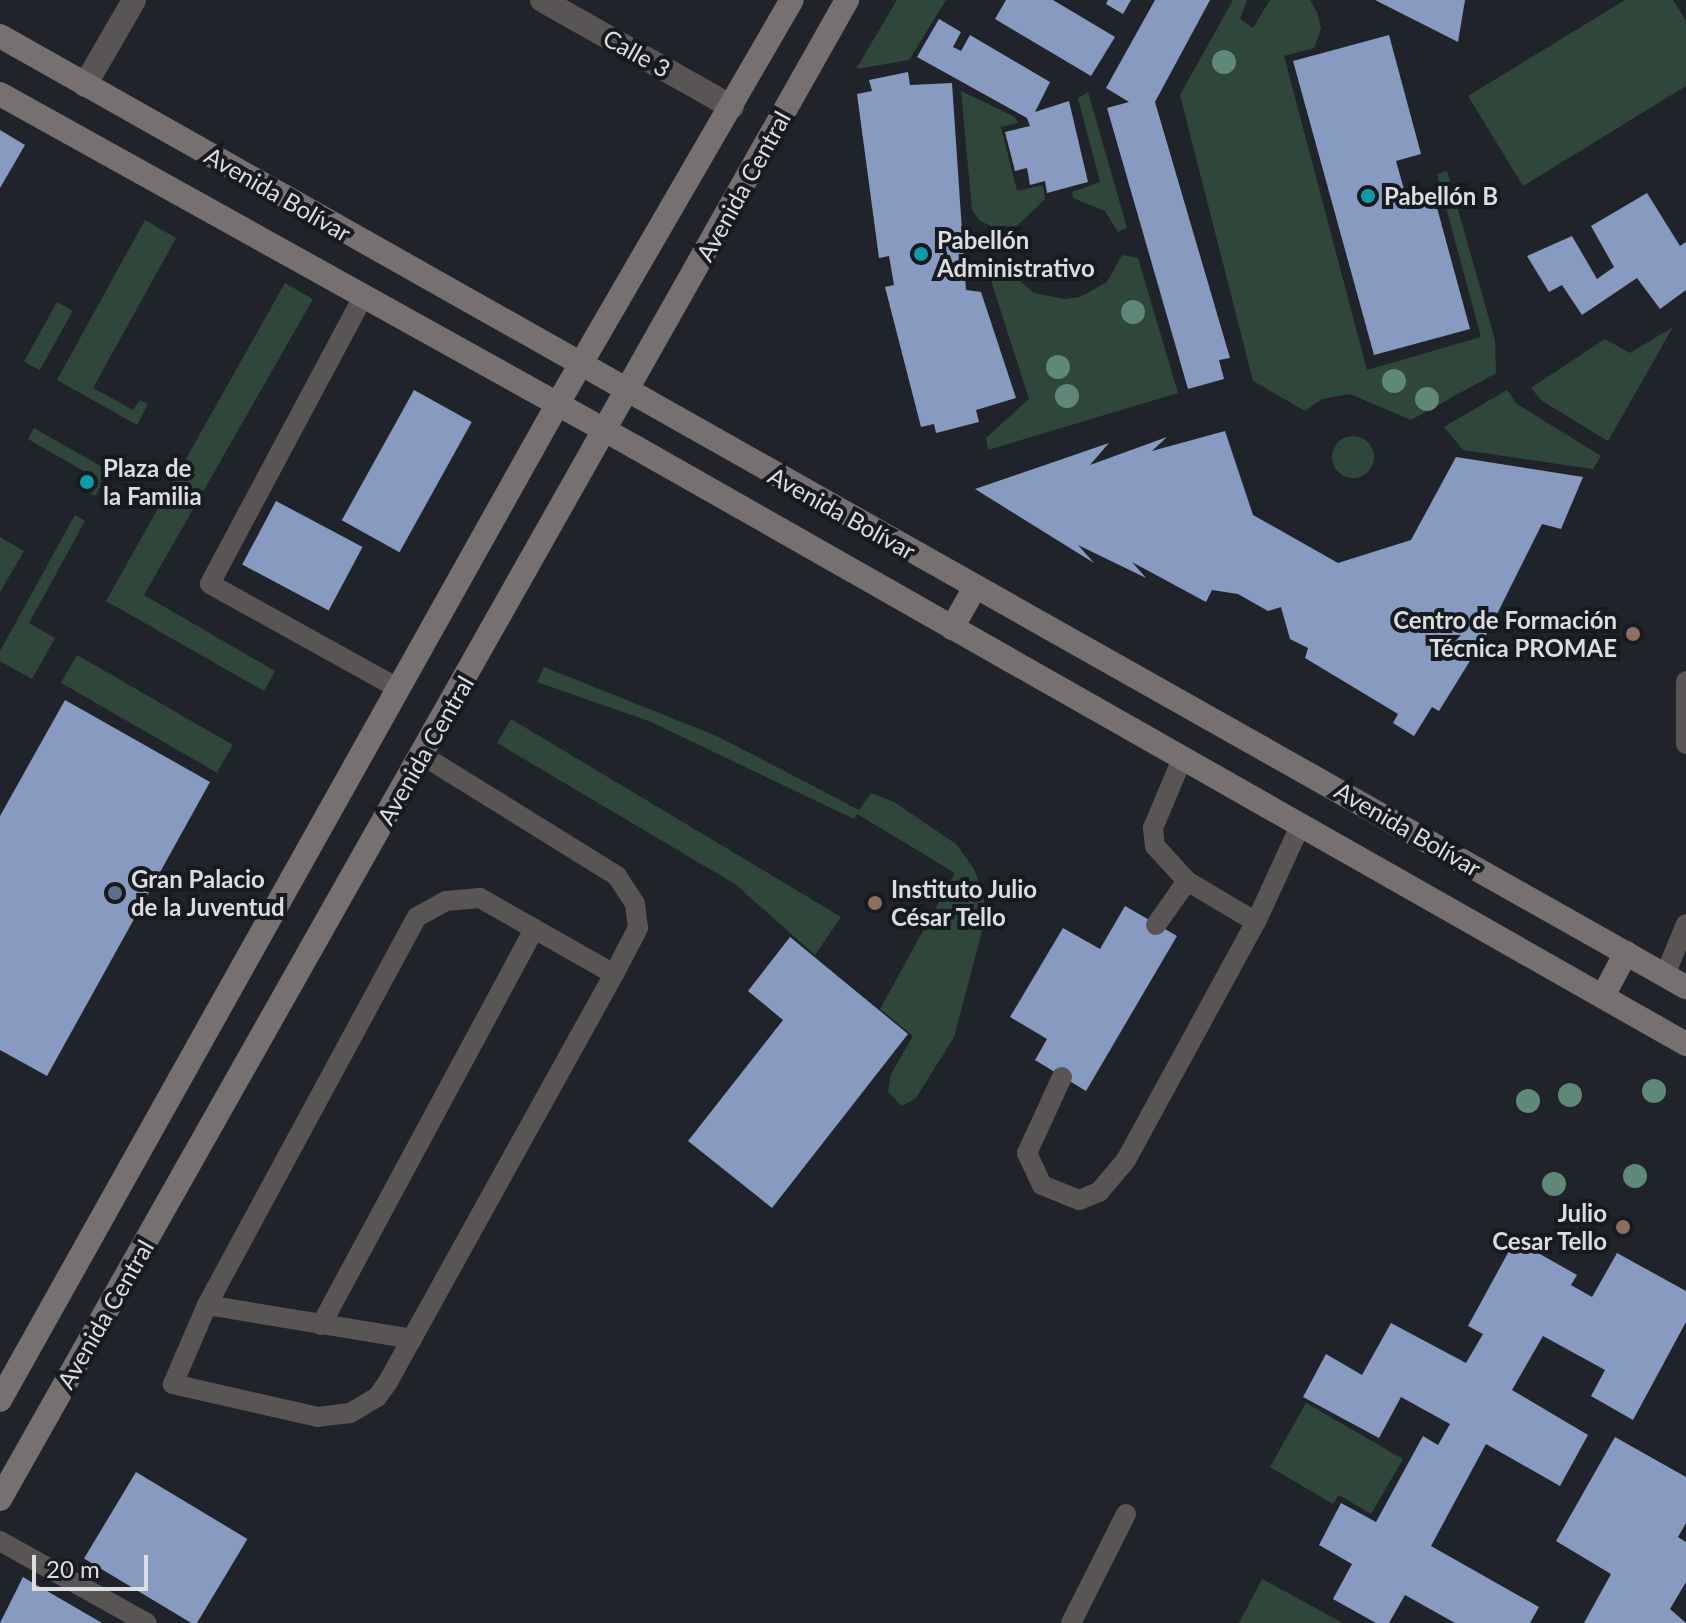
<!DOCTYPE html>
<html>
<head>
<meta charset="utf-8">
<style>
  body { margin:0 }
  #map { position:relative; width:1686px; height:1623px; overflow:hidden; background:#202329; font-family:Lato,sans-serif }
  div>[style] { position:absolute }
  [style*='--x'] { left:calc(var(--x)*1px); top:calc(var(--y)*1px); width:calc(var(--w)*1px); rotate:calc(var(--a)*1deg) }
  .green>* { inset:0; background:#2f473b; transform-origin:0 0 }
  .round { border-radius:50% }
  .building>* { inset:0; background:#879bc1; transform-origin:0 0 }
  .lane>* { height:20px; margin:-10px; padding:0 10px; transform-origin:10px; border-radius:10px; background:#595554 }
  .street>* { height:24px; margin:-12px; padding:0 12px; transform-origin:12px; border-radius:12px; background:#595554 }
  .secondary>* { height:24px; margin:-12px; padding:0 12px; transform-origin:12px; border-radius:12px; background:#777070 }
  .trees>* { width:24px; height:24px; margin:-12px; border-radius:50%; background:#5e8877 }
  .dots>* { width:22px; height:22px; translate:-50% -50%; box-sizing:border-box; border:4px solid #171a1f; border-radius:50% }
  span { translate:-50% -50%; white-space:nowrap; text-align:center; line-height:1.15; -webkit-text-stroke:8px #171a1f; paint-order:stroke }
  .street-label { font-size:24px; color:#dadde1 }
  .poi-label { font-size:24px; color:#dadde1; font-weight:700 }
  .left { translate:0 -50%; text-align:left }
  .right { translate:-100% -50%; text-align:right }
  .scale { position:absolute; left:32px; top:1555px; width:116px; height:36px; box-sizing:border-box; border:4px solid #dadde1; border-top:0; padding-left:10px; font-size:24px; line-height:28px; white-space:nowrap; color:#dadde1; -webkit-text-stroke:6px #171a1f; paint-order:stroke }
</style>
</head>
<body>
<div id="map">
  <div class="green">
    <div style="clip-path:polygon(897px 0,946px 0,909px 60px,856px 69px)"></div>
    <div style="clip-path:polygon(1233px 0,1247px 0,1240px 19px,1253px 28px,1270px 0,1310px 0,1317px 12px,1321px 29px,1314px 48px,1284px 56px,1367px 370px,1481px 337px,1437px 174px,1447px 171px,1495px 340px,1496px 373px,1411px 420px,1350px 394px,1322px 399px,1305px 411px,1253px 381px,1180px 95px)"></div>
    <div style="clip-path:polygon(1625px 0,1673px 0,1686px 21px,1686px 86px,1523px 186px,1468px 96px)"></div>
    <div style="clip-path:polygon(961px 91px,1015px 117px,1018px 123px,1001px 127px,1017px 191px,1043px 185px,1045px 199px,1017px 226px,993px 227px,980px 221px,972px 210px)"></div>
    <div style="clip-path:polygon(1088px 92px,1127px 228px,1118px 232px,1105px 211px,1073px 198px,1072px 192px,1100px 182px,1078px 98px)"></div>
    <div style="clip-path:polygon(145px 220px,176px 238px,93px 388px,133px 410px,140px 400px,148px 404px,137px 425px,57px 380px)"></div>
    <div style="clip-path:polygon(1122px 255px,1138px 258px,1178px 393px,988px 450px,986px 438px,1029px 399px,987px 268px,1003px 266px,1034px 293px,1064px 299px,1080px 297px,1107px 282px)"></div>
    <div style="clip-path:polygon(285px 283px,313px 299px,144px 595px,275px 671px,264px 691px,106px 601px)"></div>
    <div style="left:57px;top:302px;width:18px;height:68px;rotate:29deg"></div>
    <div style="clip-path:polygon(1673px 327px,1608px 441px,1542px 401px,1531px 388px,1605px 339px,1630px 353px)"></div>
    <div style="clip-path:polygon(1507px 390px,1517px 404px,1601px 456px,1593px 469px,1463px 450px,1444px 427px)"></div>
    <div style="clip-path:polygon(34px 428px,109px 471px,95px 496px,86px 491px,94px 477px,28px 439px)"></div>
    <div class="round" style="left:1332px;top:436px;width:42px;height:42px"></div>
    <div style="clip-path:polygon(75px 515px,85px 521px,29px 623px,55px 638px,32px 679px,0 661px,0 651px)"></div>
    <div style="clip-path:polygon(0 537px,24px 551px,0 592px)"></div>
    <div style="left:77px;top:655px;width:180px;height:32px;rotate:30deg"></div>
    <div style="clip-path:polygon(544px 667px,719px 737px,859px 810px,871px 793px,894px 802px,956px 844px,974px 869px,984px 896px,985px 920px,954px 1037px,916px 1098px,902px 1106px,888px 1092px,891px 1074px,913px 1036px,880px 1009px,955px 873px,857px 814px,854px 819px,649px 721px,537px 682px)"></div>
    <div style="clip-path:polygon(511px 719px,841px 917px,815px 955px,735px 884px,497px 743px)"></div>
    <div style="clip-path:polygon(1306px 1403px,1403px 1459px,1371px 1514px,1339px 1495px,1333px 1504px,1270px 1467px)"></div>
    <div style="clip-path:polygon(1262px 1579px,1343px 1623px,1239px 1623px)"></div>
  </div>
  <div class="building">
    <div style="clip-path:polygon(1006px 0,1053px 0,1115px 37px,1091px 76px,995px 19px)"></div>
    <div style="clip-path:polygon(1108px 0,1131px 0,1123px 14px,1106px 4px)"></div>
    <div style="clip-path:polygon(1155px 0,1210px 0,1155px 102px,1230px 358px,1219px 360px,1224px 379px,1188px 389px,1107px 108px,1129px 102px,1106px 88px)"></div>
    <div style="clip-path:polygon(1375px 0,1465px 0,1458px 42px)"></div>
    <div style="clip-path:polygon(939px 19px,961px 32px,953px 47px,961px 51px,970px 35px,1050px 82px,1035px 112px,1069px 101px,1088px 182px,1047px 193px,1045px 181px,1030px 185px,1027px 168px,1015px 171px,1005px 132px,1030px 126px,1027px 118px,917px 57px)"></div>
    <div style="clip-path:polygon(1389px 35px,1421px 154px,1396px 161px,1407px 200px,1433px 193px,1470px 329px,1374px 355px,1293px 61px)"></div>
    <div style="clip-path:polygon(908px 72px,910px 85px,952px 83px,966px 290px,981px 292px,1016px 398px,976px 410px,979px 422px,936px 433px,934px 424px,921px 427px,885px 287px,894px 285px,889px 256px,879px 258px,857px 94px,872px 91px,869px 80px)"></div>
    <div style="clip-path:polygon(0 130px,25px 145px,0 188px)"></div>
    <div style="clip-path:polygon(1647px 193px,1680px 246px,1686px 242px,1686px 290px,1660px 309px,1637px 278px,1582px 315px,1562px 285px,1549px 292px,1527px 256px,1572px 236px,1597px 279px,1614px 267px,1591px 226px)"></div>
    <div style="left:414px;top:390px;width:66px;height:149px;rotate:29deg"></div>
    <div style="clip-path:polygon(1225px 431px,1253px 515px,1338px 563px,1411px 540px,1456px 457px,1583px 477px,1561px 529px,1542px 524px,1489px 630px,1439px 711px,1432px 707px,1414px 736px,1393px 723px,1398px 714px,1305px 658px,1308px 648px,1290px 639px,1281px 607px,1268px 611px,1238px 594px,1212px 590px,1206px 602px,1132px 562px,1146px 578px,1078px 545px,1094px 563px,975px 489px,1109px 443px,1090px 465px,1167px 437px,1152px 451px)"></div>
    <div style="left:276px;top:501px;width:98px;height:72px;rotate:28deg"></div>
    <div style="clip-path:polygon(65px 700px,210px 782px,47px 1076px,0 1050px,0 816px)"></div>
    <div style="clip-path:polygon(1125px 906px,1177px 936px,1086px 1091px,1035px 1060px,1047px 1039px,1010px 1017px,1063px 928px,1100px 949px)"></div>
    <div style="clip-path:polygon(790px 937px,908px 1034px,772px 1208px,688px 1141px,783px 1020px,748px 991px)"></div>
    <div style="clip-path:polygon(1515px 1240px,1577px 1275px,1571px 1285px,1592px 1297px,1617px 1253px,1686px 1291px,1686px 1322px,1633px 1420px,1591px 1396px,1605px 1370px,1543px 1336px,1512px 1390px,1588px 1435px,1560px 1486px,1486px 1444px,1431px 1546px,1539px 1607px,1530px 1623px,1455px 1623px,1405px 1595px,1389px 1623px,1376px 1623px,1333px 1599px,1352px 1564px,1319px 1545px,1341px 1503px,1376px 1522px,1423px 1436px,1438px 1445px,1450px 1424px,1401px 1397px,1379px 1438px,1303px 1397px,1326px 1354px,1362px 1375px,1391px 1323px,1466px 1363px,1483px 1334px,1468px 1326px)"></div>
    <div style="clip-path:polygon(1615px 1437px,1686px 1477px,1686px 1523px,1678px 1537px,1686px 1542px,1686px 1582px,1670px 1609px,1686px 1623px,1584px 1623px,1611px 1574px,1556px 1541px)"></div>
    <div style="left:136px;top:1472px;width:130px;height:101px;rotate:31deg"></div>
    <div style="clip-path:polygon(23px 1577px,102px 1623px,0 1623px)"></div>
  </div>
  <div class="lane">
    <div style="--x:363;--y:297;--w:325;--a:118.1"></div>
    <div style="--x:210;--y:584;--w:215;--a:29"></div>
    <div style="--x:1686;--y:681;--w:63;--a:90"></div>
    <div style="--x:422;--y:755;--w:229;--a:31.8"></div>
    <div style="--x:617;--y:876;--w:33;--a:57"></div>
    <div style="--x:635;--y:904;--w:24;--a:83"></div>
    <div style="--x:638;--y:928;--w:52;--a:117.6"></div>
    <div style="--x:614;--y:974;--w:466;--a:119"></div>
    <div style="--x:388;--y:1382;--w:19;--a:126"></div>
    <div style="--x:377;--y:1397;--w:31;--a:149"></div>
    <div style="--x:350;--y:1413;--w:32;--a:173"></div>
    <div style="--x:318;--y:1417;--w:149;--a:-167.2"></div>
    <div style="--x:173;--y:1384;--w:86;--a:-66.7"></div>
    <div style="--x:207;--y:1305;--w:441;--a:-61.6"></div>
    <div style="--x:417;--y:917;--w:33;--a:-29"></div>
    <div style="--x:446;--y:901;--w:34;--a:-5"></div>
    <div style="--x:480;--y:898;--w:154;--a:29.6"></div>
    <div style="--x:1182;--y:759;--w:75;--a:112.8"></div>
    <div style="--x:1153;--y:828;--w:18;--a:84"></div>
    <div style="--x:1155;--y:846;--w:47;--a:47.6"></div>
    <div style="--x:1187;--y:881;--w:80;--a:30.7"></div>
    <div style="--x:1156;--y:925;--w:54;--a:-54.8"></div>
    <div style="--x:1665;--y:975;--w:55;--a:-67.6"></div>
    <div style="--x:1062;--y:1077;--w:84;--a:114.7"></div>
    <div style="--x:1027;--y:1153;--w:35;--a:65"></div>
    <div style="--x:1042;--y:1185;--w:40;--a:22"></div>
    <div style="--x:1079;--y:1200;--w:22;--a:-22"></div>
    <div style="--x:1099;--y:1192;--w:42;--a:-49.8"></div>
    <div style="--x:1126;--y:1160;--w:271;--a:-61.4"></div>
    <div style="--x:1256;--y:922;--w:106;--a:-65.4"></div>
    <div style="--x:207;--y:1305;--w:208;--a:9.4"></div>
    <div style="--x:321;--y:1325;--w:450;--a:-61.7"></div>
    <div style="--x:0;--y:1541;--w:168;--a:29.2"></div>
    <div style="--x:1071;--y:1623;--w:122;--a:-63.2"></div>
  </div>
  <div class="street">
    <div style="--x:542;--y:0;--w:218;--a:29.4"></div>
    <div style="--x:85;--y:85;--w:98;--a:-60"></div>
  </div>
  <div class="secondary">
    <div style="--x:0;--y:36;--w:1936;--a:29.43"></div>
    <div style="--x:0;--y:94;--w:727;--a:29.07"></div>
    <div style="--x:635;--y:447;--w:1209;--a:29.6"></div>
    <div style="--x:952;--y:628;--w:47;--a:-60.7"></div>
    <div style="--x:1603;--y:996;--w:49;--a:-61.9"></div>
    <div style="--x:0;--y:1400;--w:1140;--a:-60.76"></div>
    <div style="--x:557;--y:405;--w:468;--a:-59.9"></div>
    <div style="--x:0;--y:1499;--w:1722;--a:-60.53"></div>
  </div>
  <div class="trees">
    <div style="left:1224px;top:62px"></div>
    <div style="left:1133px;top:312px"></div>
    <div style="left:1058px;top:367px"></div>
    <div style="left:1394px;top:381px"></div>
    <div style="left:1067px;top:396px"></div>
    <div style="left:1427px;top:399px"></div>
    <div style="left:1654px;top:1091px"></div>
    <div style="left:1570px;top:1095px"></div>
    <div style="left:1528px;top:1101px"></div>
    <div style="left:1635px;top:1176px"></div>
    <div style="left:1554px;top:1184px"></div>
  </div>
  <div class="dots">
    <div style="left:1368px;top:196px;background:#0f9aa8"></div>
    <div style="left:921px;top:254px;background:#0f9aa8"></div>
    <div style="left:87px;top:482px;background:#0f9aa8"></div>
    <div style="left:1633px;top:634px;background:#8d6e63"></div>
    <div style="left:115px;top:893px;background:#5c6f8a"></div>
    <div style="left:875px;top:903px;background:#8d6e63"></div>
    <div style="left:1623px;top:1227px;background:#8d6e63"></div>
  </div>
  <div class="street-label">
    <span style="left:637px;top:53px;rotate:29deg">Calle 3</span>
    <span style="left:743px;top:186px;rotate:-61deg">Avenida Central</span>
    <span style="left:278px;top:194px;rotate:30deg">Avenida Bolívar</span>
    <span style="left:842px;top:513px;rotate:29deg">Avenida Bolívar</span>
    <span style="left:425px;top:750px;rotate:-60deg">Avenida Central</span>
    <span style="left:1408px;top:829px;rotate:30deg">Avenida Bolívar</span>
    <span style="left:105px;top:1314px;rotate:-60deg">Avenida Central</span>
  </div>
  <div class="poi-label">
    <span class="left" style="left:1384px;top:196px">Pabellón B</span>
    <span class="left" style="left:937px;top:254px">Pabellón<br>Administrativo</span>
    <span class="left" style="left:103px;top:482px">Plaza de<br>la Familia</span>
    <span class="right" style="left:1617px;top:634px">Centro de Formación<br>Técnica PROMAE</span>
    <span class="left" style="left:131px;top:893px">Gran Palacio<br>de la Juventud</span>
    <span class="left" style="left:891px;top:903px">Instituto Julio<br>César Tello</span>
    <span class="right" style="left:1607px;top:1227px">Julio<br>Cesar Tello</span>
  </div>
  <div class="scale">20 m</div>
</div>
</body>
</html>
